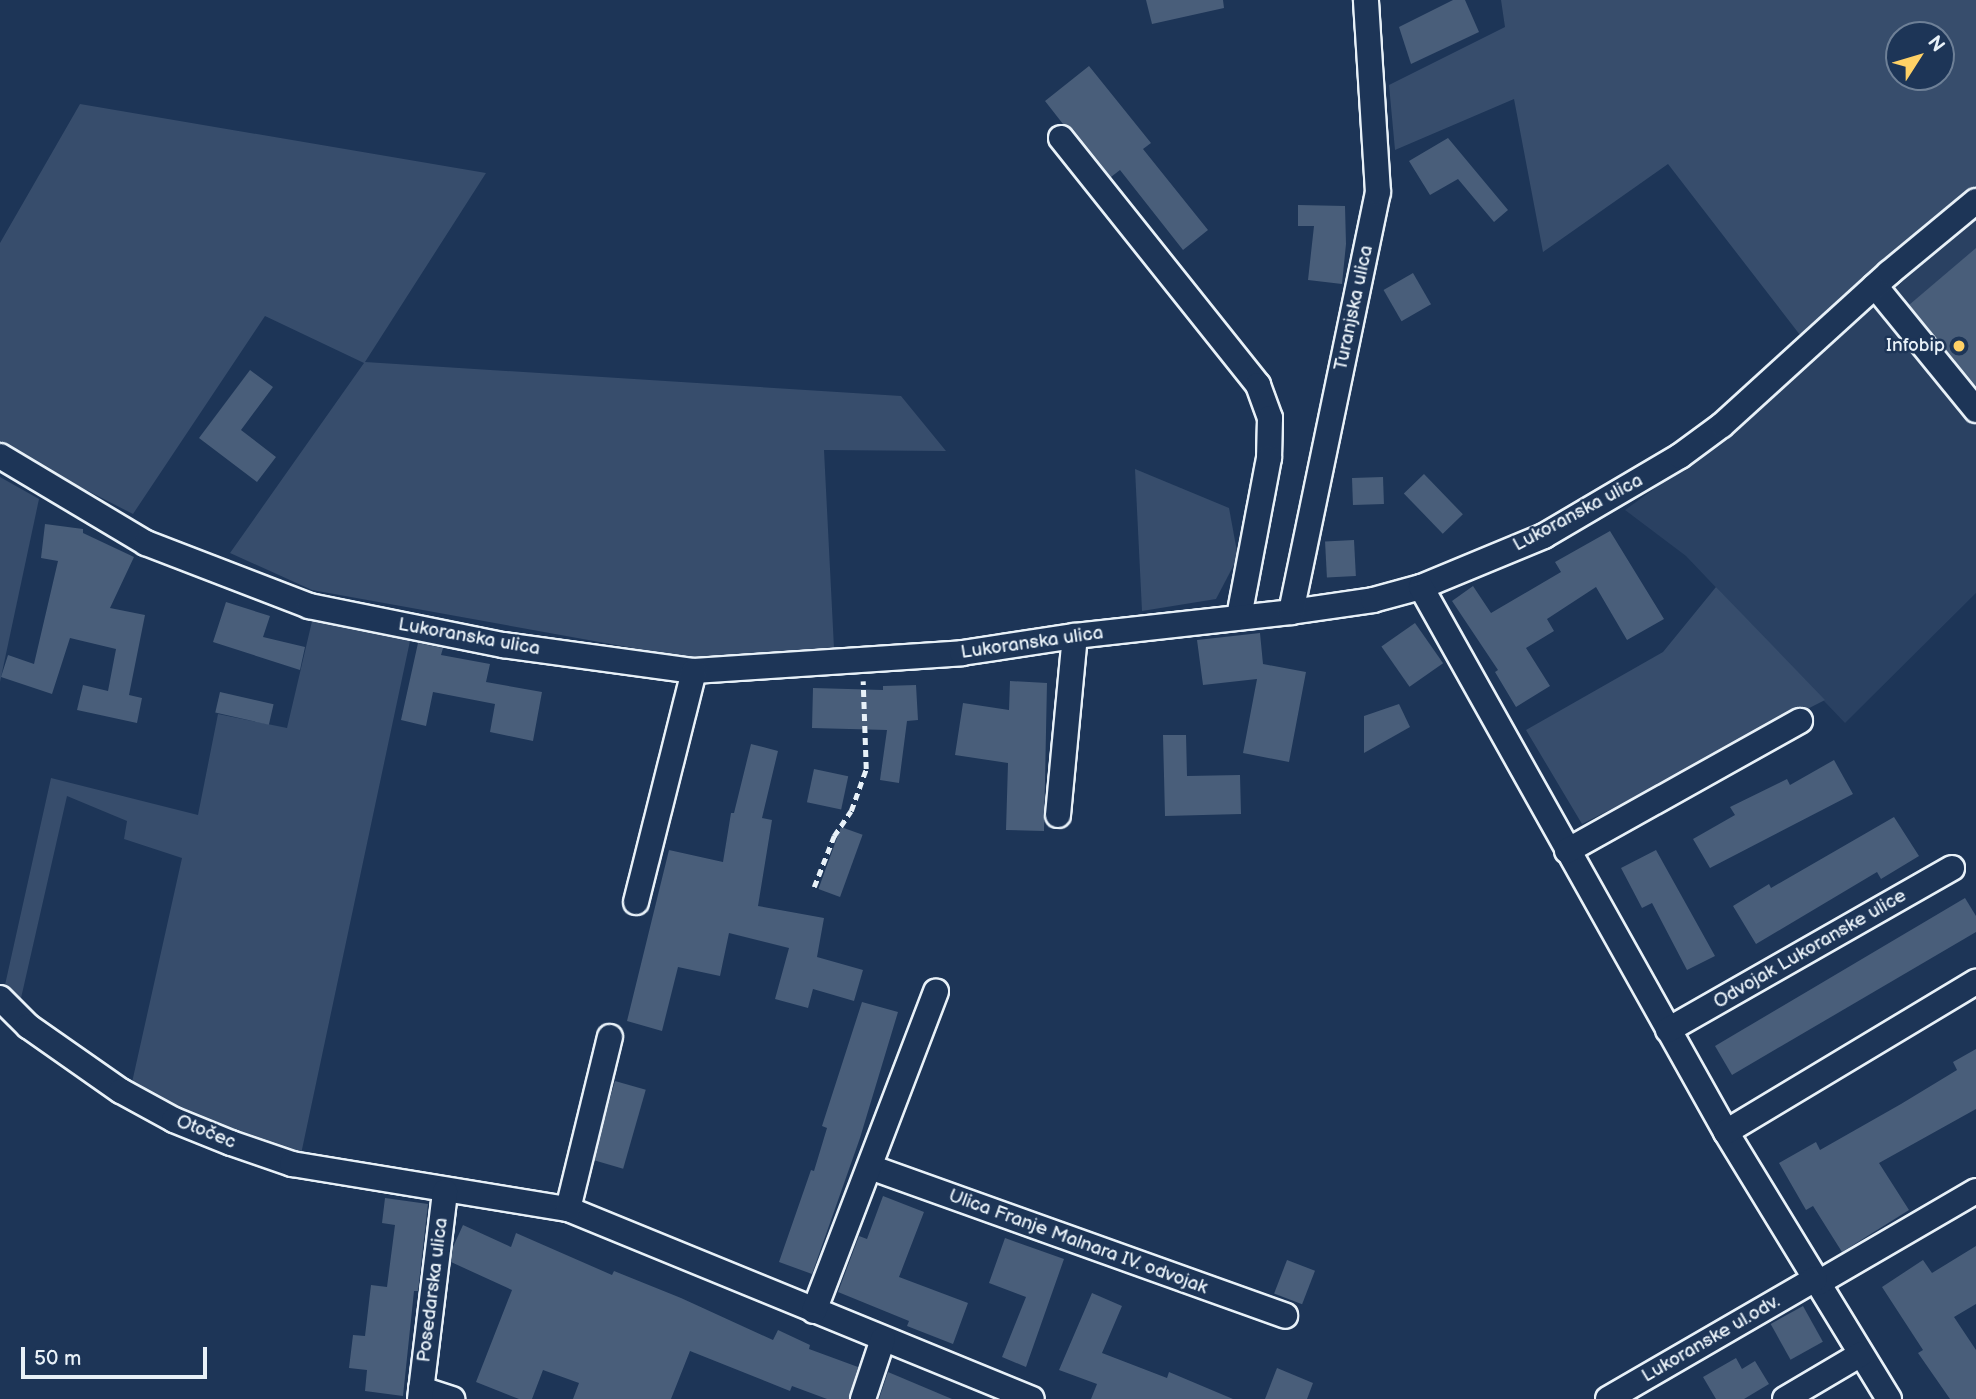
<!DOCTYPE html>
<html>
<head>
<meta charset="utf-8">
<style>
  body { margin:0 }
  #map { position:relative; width:1976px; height:1399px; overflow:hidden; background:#1d3557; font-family:"Balsamiq Sans",sans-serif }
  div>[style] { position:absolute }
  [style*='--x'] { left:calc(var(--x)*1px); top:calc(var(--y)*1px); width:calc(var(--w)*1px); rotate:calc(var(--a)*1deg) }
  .built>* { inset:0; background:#2a4162 }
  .green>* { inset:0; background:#374d6c }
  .building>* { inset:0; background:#495e7a; transform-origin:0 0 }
  .path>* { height:4.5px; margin-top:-2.25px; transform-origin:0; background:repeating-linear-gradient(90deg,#e8f1f8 0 7px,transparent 0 12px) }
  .roads { filter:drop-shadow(2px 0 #e8f1f8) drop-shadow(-2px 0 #e8f1f8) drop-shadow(0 2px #e8f1f8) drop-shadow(0 -2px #e8f1f8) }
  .minor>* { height:24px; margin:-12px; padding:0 12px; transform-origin:12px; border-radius:12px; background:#1d3557 }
  .dots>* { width:19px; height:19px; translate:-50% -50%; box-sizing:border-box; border:4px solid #1d3557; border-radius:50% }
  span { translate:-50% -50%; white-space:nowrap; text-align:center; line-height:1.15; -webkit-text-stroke:5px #1d3557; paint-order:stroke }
  .street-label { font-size:19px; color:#e8f1f8 }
  .poi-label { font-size:19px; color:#e8f1f8 }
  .right { translate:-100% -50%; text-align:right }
  .north { position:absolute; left:1885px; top:21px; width:70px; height:70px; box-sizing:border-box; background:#1d3557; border:2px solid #6e8097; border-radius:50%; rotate:53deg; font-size:19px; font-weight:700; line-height:28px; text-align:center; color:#e8f1f8 }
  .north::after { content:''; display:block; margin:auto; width:24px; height:32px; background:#ffd166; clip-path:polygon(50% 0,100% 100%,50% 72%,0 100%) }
  .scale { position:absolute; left:21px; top:1347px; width:186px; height:32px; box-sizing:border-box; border:4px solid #e8f1f8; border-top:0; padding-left:9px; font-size:21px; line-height:24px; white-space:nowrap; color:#e8f1f8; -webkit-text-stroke:5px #1d3557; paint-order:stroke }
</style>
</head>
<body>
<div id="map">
  <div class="built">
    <div style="clip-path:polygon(1976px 216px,1976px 593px,1845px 723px,1686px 556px,1625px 510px,1713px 446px,1869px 304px)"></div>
  </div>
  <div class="green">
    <div style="clip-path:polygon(evenodd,1501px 0,1976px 0,1976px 191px,1800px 335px,1668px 164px,1543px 252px,1514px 99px,1395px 150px,1389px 85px,1505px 27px,1501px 0,1899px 35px,1941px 35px,1941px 77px,1899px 77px,1899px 35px)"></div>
    <div style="clip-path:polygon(80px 104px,486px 173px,365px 362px,901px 396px,946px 451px,824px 450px,834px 648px,688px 658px,312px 590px,230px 553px,364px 363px,265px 316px,133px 514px,0 446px,0 243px)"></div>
    <div style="clip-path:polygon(1135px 469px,1229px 508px,1238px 557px,1216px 599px,1142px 611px)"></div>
    <div style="clip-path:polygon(0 477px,39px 499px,0 682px)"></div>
    <div style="clip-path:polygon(1716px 587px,1825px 700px,1582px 824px,1526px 730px,1663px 652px)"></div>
    <div style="clip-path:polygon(313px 617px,410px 641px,300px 1159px,252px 1145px,131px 1087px,182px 858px,124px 839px,127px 821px,67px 796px,19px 1007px,3px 994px,51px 778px,198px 815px,218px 714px,287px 728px)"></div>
  </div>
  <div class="building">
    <div style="clip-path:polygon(1146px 0,1223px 0,1224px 8px,1152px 24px)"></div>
    <div style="clip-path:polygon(1453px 0,1465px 0,1479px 32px,1411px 64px,1399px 27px)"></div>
    <div style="clip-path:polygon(1089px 66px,1151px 143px,1143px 149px,1208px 230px,1183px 250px,1120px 170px,1111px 177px,1073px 129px,1063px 124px,1045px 101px)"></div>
    <div style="clip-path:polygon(1448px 138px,1508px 210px,1494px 222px,1458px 179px,1430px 195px,1409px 161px)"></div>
    <div style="clip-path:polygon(1298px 205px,1345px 206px,1346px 244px,1342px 284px,1308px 280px,1314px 226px,1298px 226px)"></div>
    <div style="clip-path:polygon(1976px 248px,1976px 386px,1909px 305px)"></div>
    <div style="left:1413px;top:273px;width:36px;height:34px;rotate:60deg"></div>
    <div style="clip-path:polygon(250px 370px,273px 387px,241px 430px,276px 457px,257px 482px,199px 438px)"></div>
    <div style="left:1424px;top:474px;width:56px;height:28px;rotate:46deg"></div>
    <div style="left:1383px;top:477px;width:27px;height:31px;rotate:88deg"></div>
    <div style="clip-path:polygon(45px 524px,83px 529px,83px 533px,134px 557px,110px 608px,145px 615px,129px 695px,142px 698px,137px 723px,77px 710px,83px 685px,108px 691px,116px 649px,70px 638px,52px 694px,1px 677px,8px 655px,34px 664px,58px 561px,41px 558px)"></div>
    <div style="clip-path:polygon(1610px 531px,1664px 619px,1627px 640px,1596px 587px,1547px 619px,1554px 631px,1526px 648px,1550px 686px,1516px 707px,1495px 672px,1498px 670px,1452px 601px,1473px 586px,1491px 613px,1561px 572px,1555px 562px)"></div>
    <div style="left:1354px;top:540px;width:36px;height:29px;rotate:87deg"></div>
    <div style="clip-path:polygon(226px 602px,270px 616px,263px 637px,305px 647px,300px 670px,213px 642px)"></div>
    <div style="left:1415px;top:623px;width:49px;height:41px;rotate:55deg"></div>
    <div style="clip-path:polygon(1260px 633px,1263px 664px,1306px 672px,1289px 762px,1243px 753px,1257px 679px,1203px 685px,1197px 640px)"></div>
    <div style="clip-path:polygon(418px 643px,443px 648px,441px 655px,490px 664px,486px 682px,542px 692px,533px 741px,490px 732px,495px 704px,433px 692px,426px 726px,401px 720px)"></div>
    <div style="clip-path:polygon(1010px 681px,1047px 683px,1044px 831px,1006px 830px,1008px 763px,955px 755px,963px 703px,1009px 710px)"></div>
    <div style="clip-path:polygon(916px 685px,918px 720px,907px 721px,899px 783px,880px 780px,887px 730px,812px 728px,813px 688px,883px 690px,883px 686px)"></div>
    <div style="left:220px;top:692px;width:55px;height:21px;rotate:13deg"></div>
    <div style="clip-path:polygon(1399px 704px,1410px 727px,1364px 753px,1364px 716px)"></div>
    <div style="clip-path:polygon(1163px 735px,1186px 735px,1187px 776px,1240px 775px,1241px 814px,1165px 816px)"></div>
    <div style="clip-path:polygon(751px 744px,778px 751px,762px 818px,772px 820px,758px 906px,824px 918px,817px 957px,863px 970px,854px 1001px,813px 989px,808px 1008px,775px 999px,789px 948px,729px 933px,720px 976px,678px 967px,662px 1031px,627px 1021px,669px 850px,723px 862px,731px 813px,734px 813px)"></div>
    <div style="clip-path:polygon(1834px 760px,1853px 794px,1710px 868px,1693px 839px,1735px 815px,1730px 807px,1787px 779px,1790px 785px)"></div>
    <div style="left:814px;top:769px;width:35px;height:34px;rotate:12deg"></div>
    <div style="clip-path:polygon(1894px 817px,1919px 856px,1881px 879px,1877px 872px,1756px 944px,1733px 906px,1769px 884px,1771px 888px)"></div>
    <div style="left:841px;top:827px;width:23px;height:66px;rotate:20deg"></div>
    <div style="clip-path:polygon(1656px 850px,1715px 956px,1687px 970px,1652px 903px,1642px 908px,1621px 868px)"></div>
    <div style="clip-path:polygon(1965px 898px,1976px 916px,1976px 932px,1732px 1075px,1715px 1046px)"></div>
    <div style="clip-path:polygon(862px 1002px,898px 1012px,860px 1138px,812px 1274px,779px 1262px,811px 1170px,814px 1171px,827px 1128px,822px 1126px)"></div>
    <div style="clip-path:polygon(1976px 1049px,1976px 1109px,1879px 1163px,1909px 1210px,1842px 1252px,1813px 1206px,1806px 1210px,1779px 1163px,1816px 1142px,1820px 1150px,1901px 1104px,1957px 1070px,1953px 1062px)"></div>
    <div style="left:615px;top:1081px;width:32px;height:82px;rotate:16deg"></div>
    <div style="clip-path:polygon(883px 1196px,924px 1212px,899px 1277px,968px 1303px,953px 1344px,907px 1326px,909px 1321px,838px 1292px,859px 1236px,867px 1239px)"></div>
    <div style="clip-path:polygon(385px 1198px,428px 1204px,418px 1291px,414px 1291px,403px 1396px,365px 1391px,367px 1370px,349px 1368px,353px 1335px,365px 1336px,371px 1285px,387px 1287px,395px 1225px,382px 1223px)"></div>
    <div style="clip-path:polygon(463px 1225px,511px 1247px,516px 1233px,612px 1275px,614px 1271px,681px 1298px,773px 1340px,778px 1330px,810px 1345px,809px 1349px,858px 1367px,849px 1399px,827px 1399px,792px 1386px,790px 1391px,690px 1351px,671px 1399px,573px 1399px,579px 1383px,543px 1370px,532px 1399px,519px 1399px,476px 1382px,512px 1290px,451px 1262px,453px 1247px)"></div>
    <div style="clip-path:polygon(1005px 1238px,1064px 1259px,1026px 1367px,1002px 1357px,1026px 1297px,989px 1283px)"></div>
    <div style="clip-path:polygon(1976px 1246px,1976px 1304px,1954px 1317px,1976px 1350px,1976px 1399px,1950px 1399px,1918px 1353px,1923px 1350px,1882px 1287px,1923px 1260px,1932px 1273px)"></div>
    <div style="left:1287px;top:1260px;width:30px;height:36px;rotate:21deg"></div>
    <div style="clip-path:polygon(1092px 1293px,1122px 1306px,1102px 1353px,1167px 1378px,1169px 1372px,1233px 1399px,1091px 1399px,1097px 1384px,1059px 1370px)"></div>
    <div style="left:1803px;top:1306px;width:41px;height:37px;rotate:61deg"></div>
    <div style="clip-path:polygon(1736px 1358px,1742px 1369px,1755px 1361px,1769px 1384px,1744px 1399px,1716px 1399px,1703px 1377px)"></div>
    <div style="clip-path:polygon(1277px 1368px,1313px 1383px,1307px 1399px,1265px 1399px)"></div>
    <div style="clip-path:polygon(888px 1372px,952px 1399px,879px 1399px)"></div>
  </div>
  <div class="path">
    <div style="--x:814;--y:887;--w:55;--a:-68.6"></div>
    <div style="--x:834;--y:836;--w:30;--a:-56"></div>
    <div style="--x:851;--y:811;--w:45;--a:-70.3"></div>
    <div style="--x:866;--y:769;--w:88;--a:-92"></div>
  </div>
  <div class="roads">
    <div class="minor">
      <div style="--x:1061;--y:138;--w:316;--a:51.4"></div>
      <div style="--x:1258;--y:385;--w:35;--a:70"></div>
      <div style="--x:1270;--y:418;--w:40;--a:91.4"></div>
      <div style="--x:1269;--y:458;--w:162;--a:100.7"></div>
      <div style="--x:1875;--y:286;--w:160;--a:50.8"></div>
      <div style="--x:0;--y:456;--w:170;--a:30.8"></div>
      <div style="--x:146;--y:543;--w:175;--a:21.1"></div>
      <div style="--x:309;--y:606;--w:198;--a:11.4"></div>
      <div style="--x:503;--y:645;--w:193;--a:7.8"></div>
      <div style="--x:694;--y:671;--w:269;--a:-3.8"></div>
      <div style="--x:962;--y:653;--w:114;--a:-8.6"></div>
      <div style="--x:1075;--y:636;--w:217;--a:-6.3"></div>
      <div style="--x:1291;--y:612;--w:83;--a:-8.3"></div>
      <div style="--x:1373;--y:600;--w:50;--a:-15.2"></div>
      <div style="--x:1421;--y:587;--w:133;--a:-22.5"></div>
      <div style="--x:1544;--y:536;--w:158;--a:-30.5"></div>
      <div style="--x:1680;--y:456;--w:52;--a:-36.4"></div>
      <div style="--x:1722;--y:425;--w:226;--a:-42.3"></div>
      <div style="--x:1889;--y:273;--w:113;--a:-39.6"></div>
      <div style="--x:1421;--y:587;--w:625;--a:60.77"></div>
      <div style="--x:1726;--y:1132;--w:313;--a:58.6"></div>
      <div style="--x:1291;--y:612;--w:429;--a:-78.3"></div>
      <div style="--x:1378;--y:192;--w:192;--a:-93.6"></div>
      <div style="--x:1058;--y:815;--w:180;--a:-84.6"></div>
      <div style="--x:1567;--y:851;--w:267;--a:-29.2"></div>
      <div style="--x:636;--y:902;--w:238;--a:-75.9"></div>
      <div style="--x:0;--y:998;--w:40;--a:45"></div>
      <div style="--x:28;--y:1026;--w:113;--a:35"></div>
      <div style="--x:121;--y:1091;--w:60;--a:28.7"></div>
      <div style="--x:174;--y:1120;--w:61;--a:22"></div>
      <div style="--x:231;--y:1143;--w:65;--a:19"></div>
      <div style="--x:292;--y:1164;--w:280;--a:9.3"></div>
      <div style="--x:568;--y:1209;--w:501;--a:22.27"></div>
      <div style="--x:1668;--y:1030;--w:327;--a:-29.7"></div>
      <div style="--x:1726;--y:1132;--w:292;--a:-31"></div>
      <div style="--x:870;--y:1167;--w:441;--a:19.7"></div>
      <div style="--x:568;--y:1209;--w:177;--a:-76.3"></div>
      <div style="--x:1818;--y:1283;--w:183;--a:-30.2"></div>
      <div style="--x:814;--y:1311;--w:342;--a:-69.1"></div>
      <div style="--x:421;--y:1389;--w:33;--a:18"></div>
      <div style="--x:420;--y:1399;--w:209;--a:-83.1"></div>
      <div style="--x:863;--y:1399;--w:63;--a:-71.6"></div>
      <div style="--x:1608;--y:1399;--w:239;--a:-30.1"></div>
      <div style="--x:1785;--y:1399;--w:88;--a:-30.6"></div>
    </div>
  </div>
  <div class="dots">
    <div style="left:1959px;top:346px;background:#ffd166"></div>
  </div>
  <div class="street-label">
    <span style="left:1354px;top:308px;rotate:-78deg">Turanjska ulica</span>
    <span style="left:1578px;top:513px;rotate:-28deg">Lukoranska ulica</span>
    <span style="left:469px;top:637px;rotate:10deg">Lukoranska ulica</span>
    <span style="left:1032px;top:643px;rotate:-8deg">Lukoranska ulica</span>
    <span style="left:1810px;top:949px;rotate:-30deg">Odvojak Lukoranske ulice</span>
    <span style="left:206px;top:1132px;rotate:22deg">Otočec</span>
    <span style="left:1078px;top:1242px;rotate:20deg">Ulica Franje Malnara IV. odvojak</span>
    <span style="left:433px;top:1290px;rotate:-83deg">Posedarska ulica</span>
    <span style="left:1711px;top:1339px;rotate:-30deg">Lukoranske ul.odv.</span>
  </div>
  <div class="poi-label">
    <span class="right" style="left:1945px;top:346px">Infobip</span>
  </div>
  <div class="north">N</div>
  <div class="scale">50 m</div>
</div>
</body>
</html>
